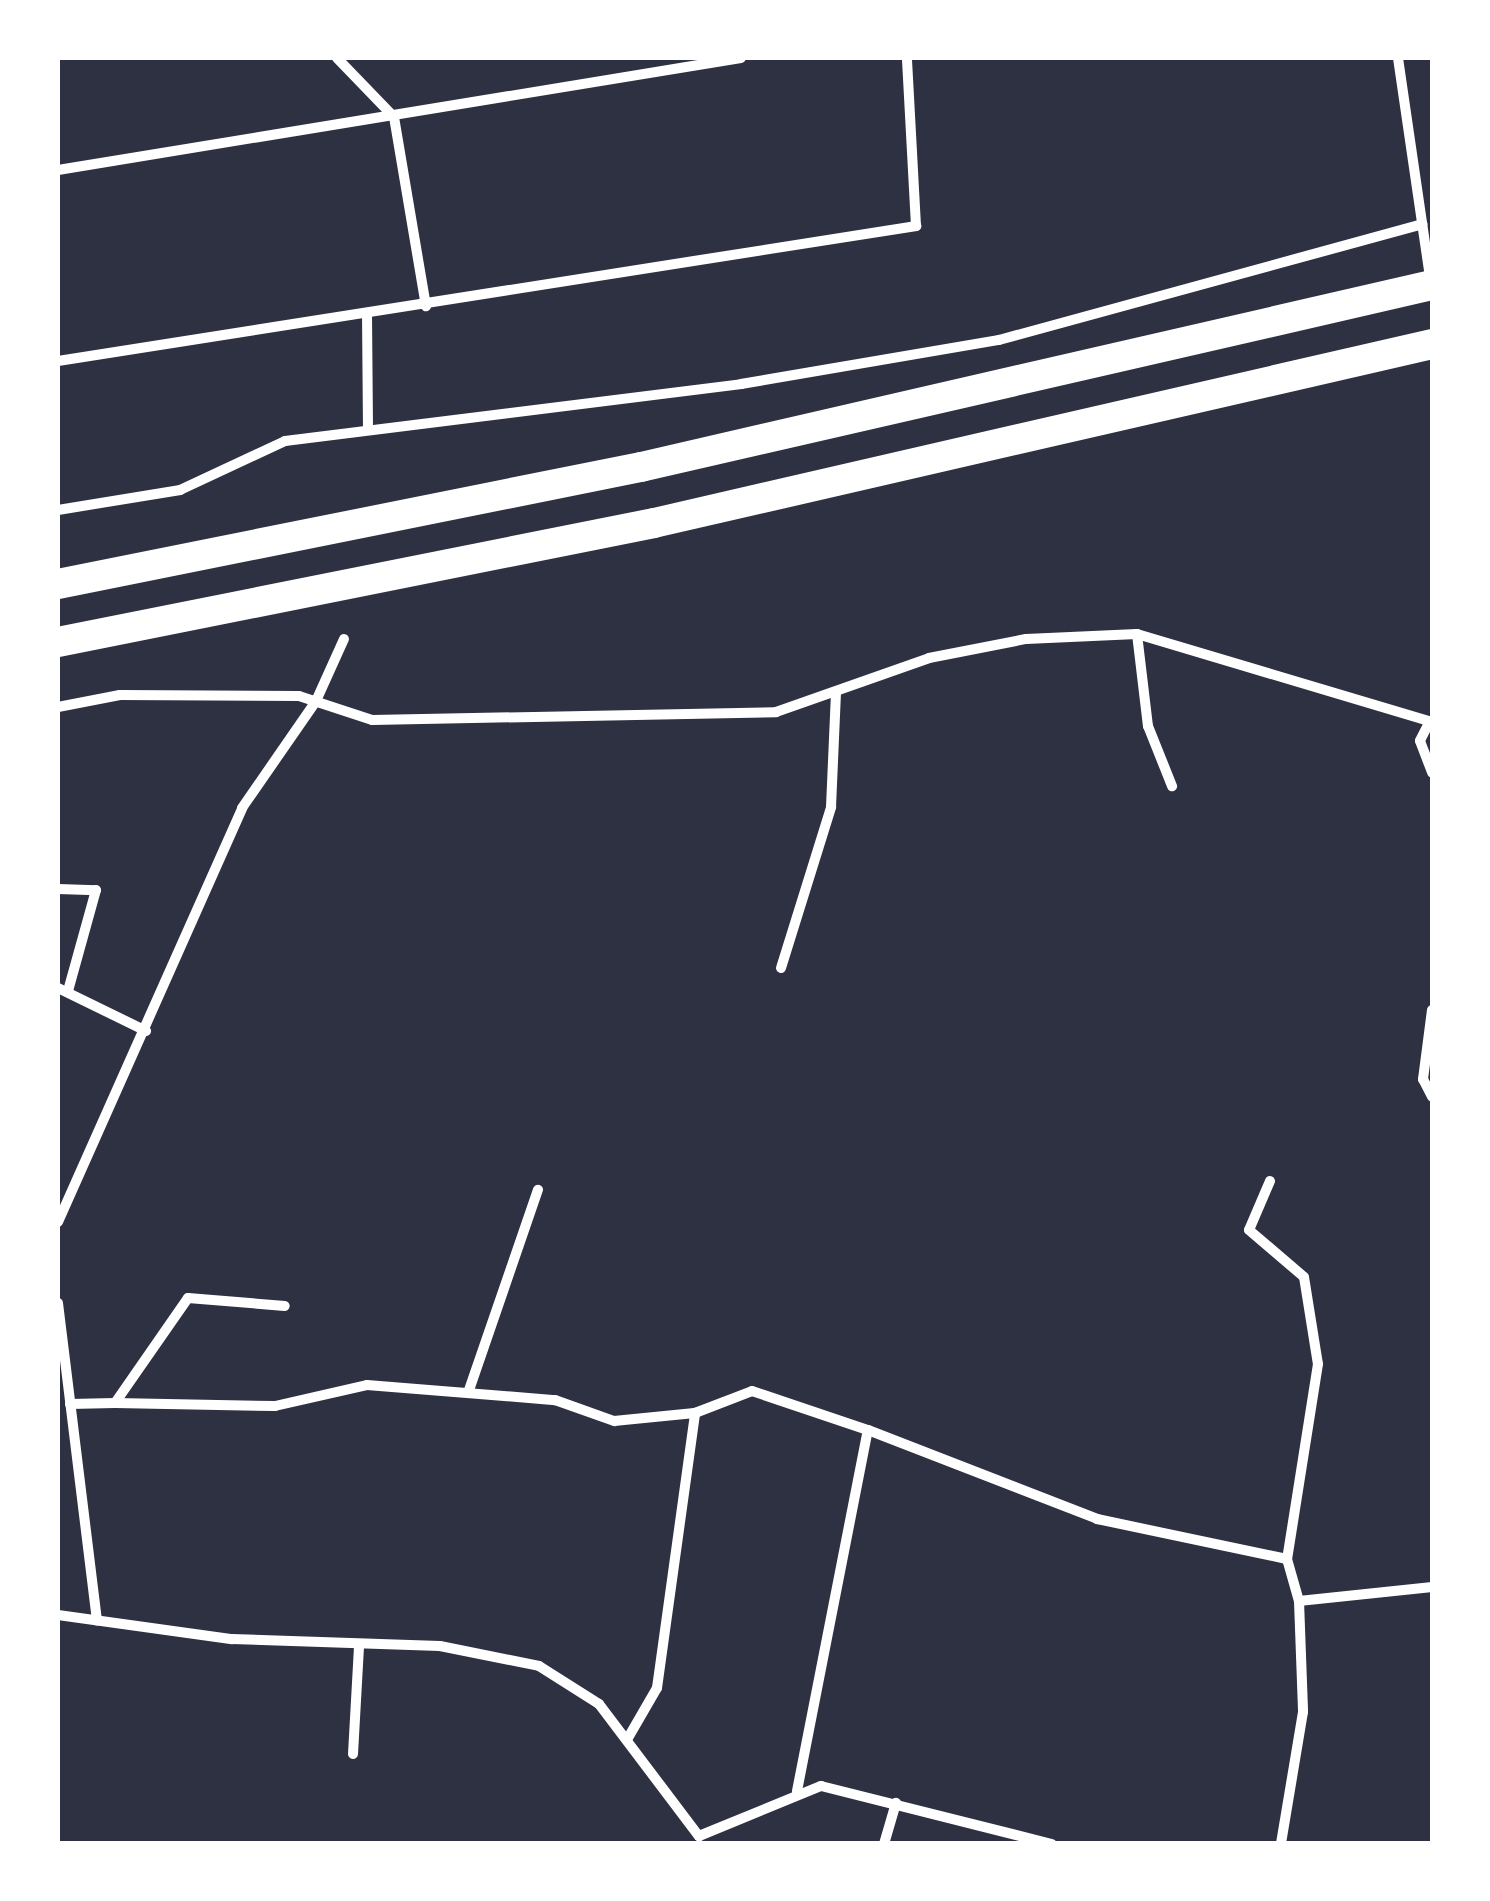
<!DOCTYPE html>
<html>
<head>
<meta charset="utf-8">
<style>
  body { margin:0 }
  #map { position:relative; width:1490px; height:1901px; overflow:hidden; background:#2d3142; font-family:Lato,sans-serif }
  div>[style] { position:absolute }
  [style*='--x'] { left:calc(var(--x)*1px); top:calc(var(--y)*1px); width:calc(var(--w)*1px); rotate:calc(var(--a)*1deg) }
  .minor>* { height:10px; margin:-5px; padding:0 5px; transform-origin:5px; border-radius:5px; background:#fff }
  .motorway>* { height:30px; margin:-15px; padding:0 15px; transform-origin:15px; border-radius:15px; background:#fff }
  span { translate:-50% -50%; white-space:nowrap; text-align:center; line-height:1.15; -webkit-text-stroke:10px #fff; paint-order:stroke }
  .frame { position:absolute; inset:0; border:60px solid #fff; pointer-events:none }
</style>
</head>
<body>
<div id="map">
  <div class="minor">
    <div style="--x:337;--y:58;--w:82;--a:46"></div>
    <div style="--x:394;--y:117;--w:192;--a:80.4"></div>
    <div style="--x:1398;--y:58;--w:227;--a:81.7"></div>
    <div style="--x:58;--y:170;--w:692;--a:-9.31"></div>
    <div style="--x:367;--y:314;--w:116;--a:89.5"></div>
    <div style="--x:58;--y:361;--w:869;--a:-8.94"></div>
    <div style="--x:916;--y:226;--w:168;--a:-93.1"></div>
    <div style="--x:58;--y:510;--w:124;--a:-9.3"></div>
    <div style="--x:180;--y:490;--w:116;--a:-25"></div>
    <div style="--x:285;--y:441;--w:460;--a:-7.1"></div>
    <div style="--x:741;--y:384;--w:262;--a:-9.7"></div>
    <div style="--x:999;--y:340;--w:439;--a:-15.3"></div>
    <div style="--x:1137;--y:634;--w:93;--a:83.2"></div>
    <div style="--x:1148;--y:726;--w:65;--a:68.2"></div>
    <div style="--x:58;--y:707;--w:63;--a:-11"></div>
    <div style="--x:120;--y:695;--w:179;--a:0.3"></div>
    <div style="--x:299;--y:696;--w:77;--a:18.2"></div>
    <div style="--x:372;--y:720;--w:404;--a:-1.1"></div>
    <div style="--x:776;--y:712;--w:162;--a:-19.4"></div>
    <div style="--x:929;--y:658;--w:99;--a:-11.1"></div>
    <div style="--x:1026;--y:639;--w:111;--a:-2.6"></div>
    <div style="--x:1137;--y:634;--w:308;--a:16.6"></div>
    <div style="--x:1430;--y:721;--w:22;--a:117"></div>
    <div style="--x:1420;--y:741;--w:34;--a:69"></div>
    <div style="--x:58;--y:889;--w:38;--a:2"></div>
    <div style="--x:96;--y:890;--w:105;--a:105.5"></div>
    <div style="--x:781;--y:968;--w:169;--a:-72.7"></div>
    <div style="--x:831;--y:807;--w:114;--a:-87.5"></div>
    <div style="--x:58;--y:988;--w:98;--a:26"></div>
    <div style="--x:1432;--y:1010;--w:70;--a:97.4"></div>
    <div style="--x:1423;--y:1079;--w:20;--a:63"></div>
    <div style="--x:1270;--y:1181;--w:53;--a:113.2"></div>
    <div style="--x:1249;--y:1230;--w:72;--a:40.5"></div>
    <div style="--x:1304;--y:1277;--w:88;--a:80.9"></div>
    <div style="--x:1318;--y:1364;--w:197;--a:99"></div>
    <div style="--x:58;--y:1222;--w:453;--a:-66"></div>
    <div style="--x:242;--y:808;--w:130;--a:-55.3"></div>
    <div style="--x:316;--y:701;--w:68;--a:-65.7"></div>
    <div style="--x:58;--y:1303;--w:320;--a:83"></div>
    <div style="--x:468;--y:1393;--w:215;--a:-71"></div>
    <div style="--x:115;--y:1403;--w:160;--a:1.1"></div>
    <div style="--x:275;--y:1406;--w:94;--a:-12.9"></div>
    <div style="--x:367;--y:1385;--w:189;--a:4.6"></div>
    <div style="--x:555;--y:1400;--w:63;--a:19.6"></div>
    <div style="--x:614;--y:1421;--w:81;--a:-5.6"></div>
    <div style="--x:70;--y:1404;--w:45;--a:-1.3"></div>
    <div style="--x:115;--y:1403;--w:128;--a:-55.2"></div>
    <div style="--x:188;--y:1298;--w:97;--a:4.7"></div>
    <div style="--x:1299;--y:1601;--w:134;--a:-6"></div>
    <div style="--x:58;--y:1615;--w:176;--a:7.9"></div>
    <div style="--x:232;--y:1639;--w:208;--a:1.9"></div>
    <div style="--x:440;--y:1646;--w:101;--a:11.4"></div>
    <div style="--x:539;--y:1666;--w:71;--a:32.3"></div>
    <div style="--x:599;--y:1704;--w:166;--a:52.9"></div>
    <div style="--x:699;--y:1836;--w:132;--a:-22.3"></div>
    <div style="--x:821;--y:1786;--w:238;--a:14.1"></div>
    <div style="--x:628;--y:1738;--w:58;--a:-59.9"></div>
    <div style="--x:657;--y:1688;--w:278;--a:-82.1"></div>
    <div style="--x:695;--y:1413;--w:61;--a:-21.1"></div>
    <div style="--x:752;--y:1391;--w:122;--a:18.6"></div>
    <div style="--x:353;--y:1754;--w:108;--a:-86.8"></div>
    <div style="--x:797;--y:1791;--w:368;--a:-78.9"></div>
    <div style="--x:868;--y:1430;--w:246;--a:21.2"></div>
    <div style="--x:1097;--y:1519;--w:194;--a:11.9"></div>
    <div style="--x:1287;--y:1559;--w:44;--a:74.1"></div>
    <div style="--x:1299;--y:1601;--w:111;--a:87.9"></div>
    <div style="--x:1303;--y:1712;--w:134;--a:99.5"></div>
    <div style="--x:884;--y:1844;--w:43;--a:-73.7"></div>
  </div>
  <div class="motorway">
    <div style="--x:58;--y:584;--w:595;--a:-11.35"></div>
    <div style="--x:641;--y:467;--w:812;--a:-12.96"></div>
    <div style="--x:58;--y:642;--w:608;--a:-11.29"></div>
    <div style="--x:654;--y:523;--w:798;--a:-12.96"></div>
  </div>
  <div class="frame"></div>
</div>
</body>
</html>
